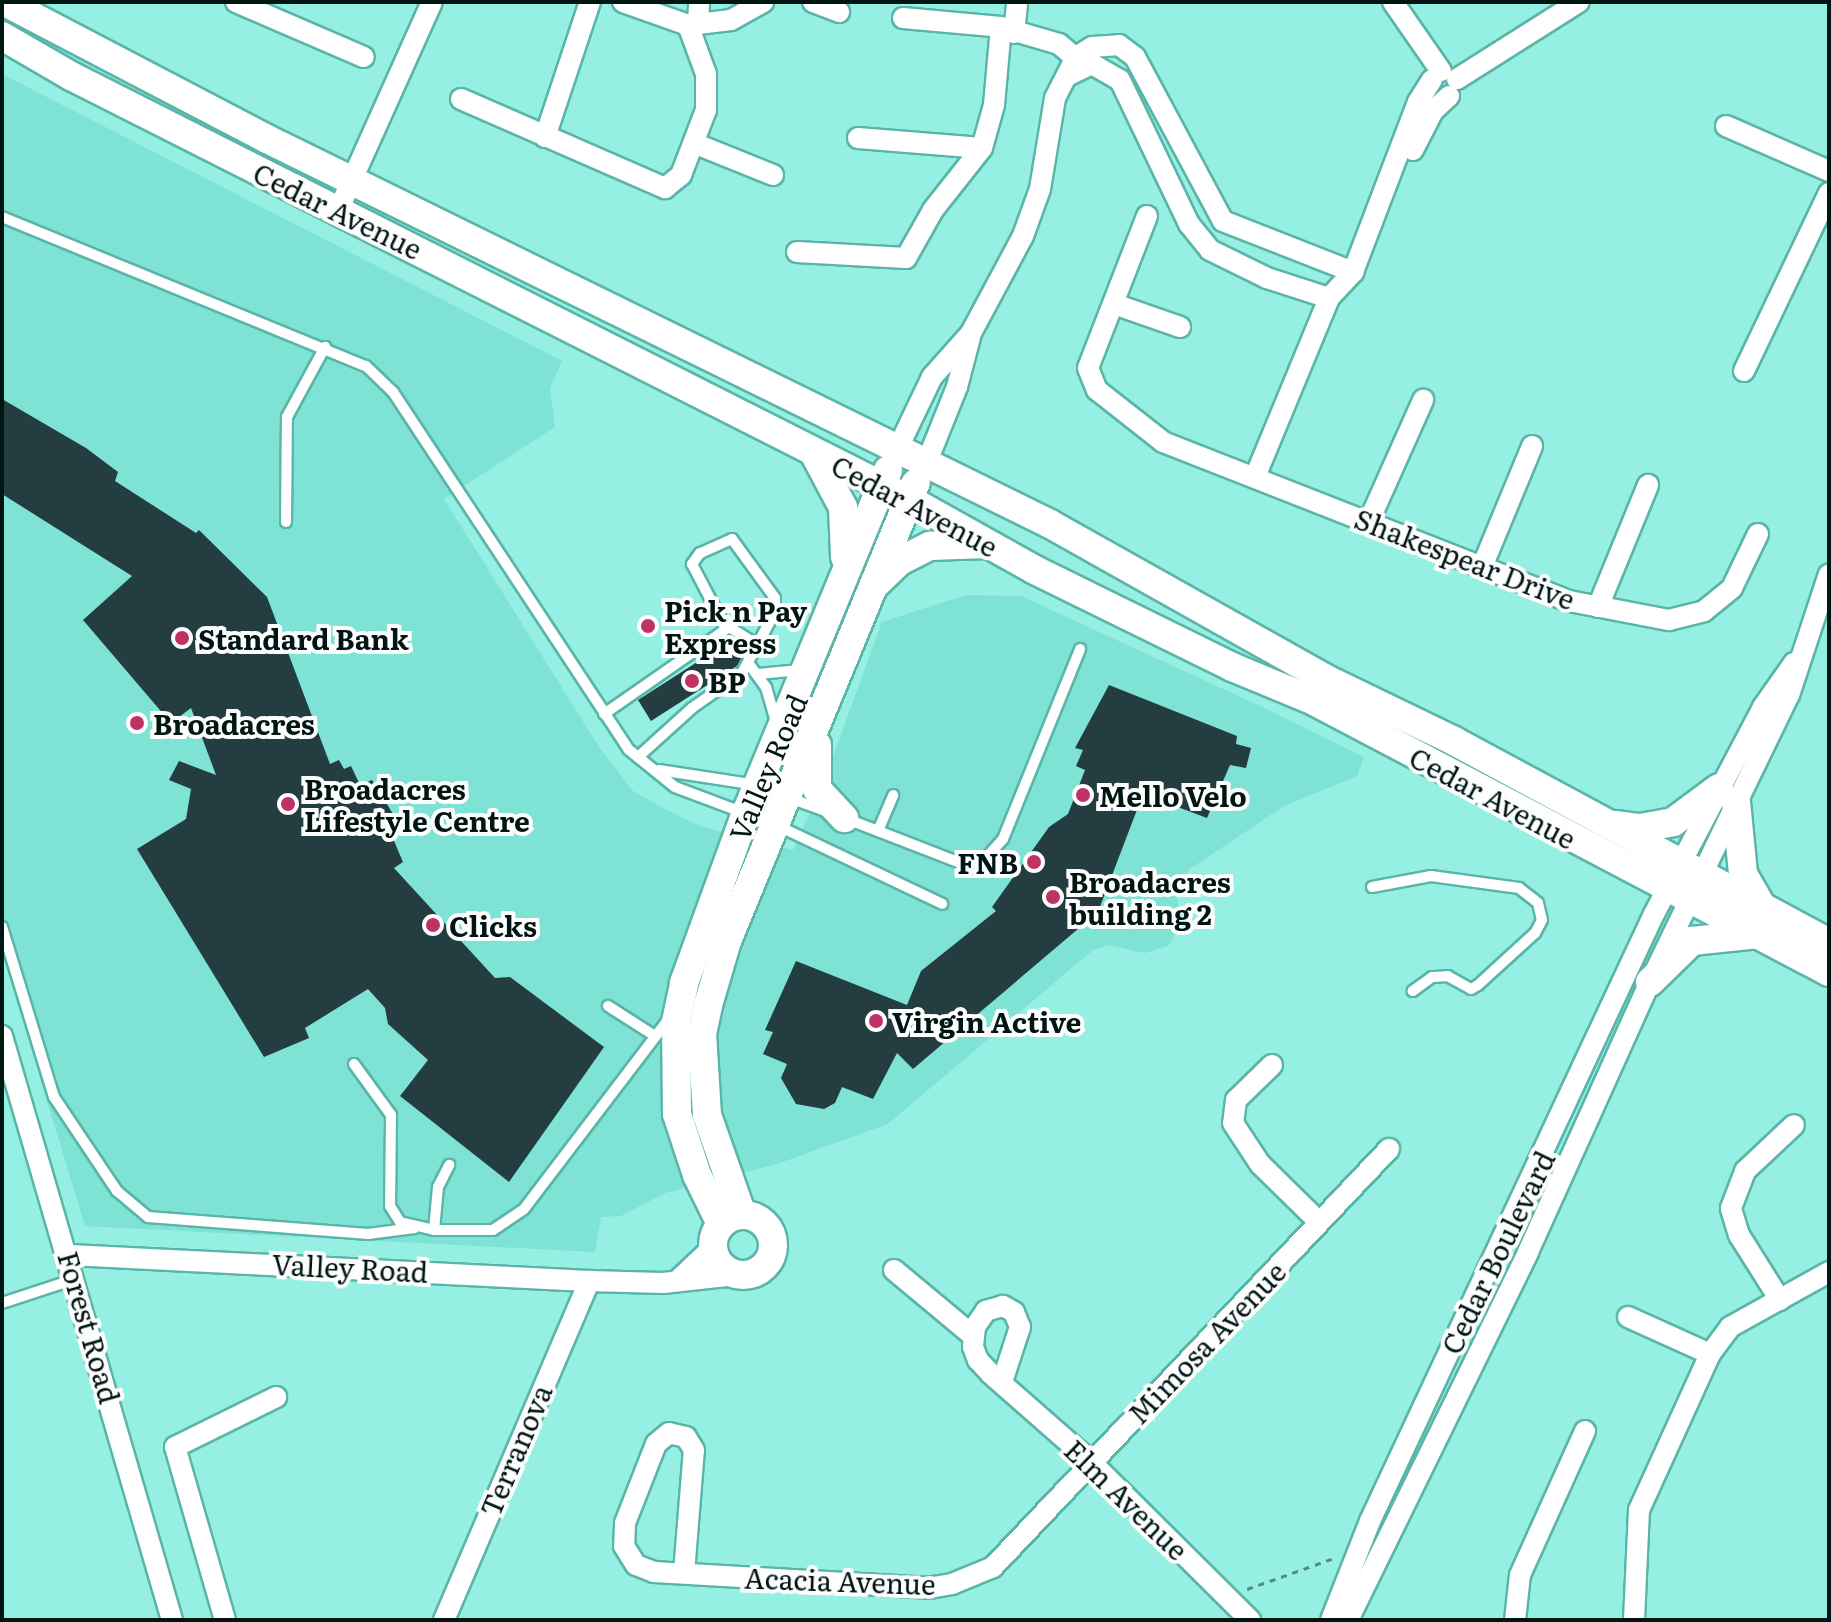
<!DOCTYPE html>
<html>
<head>
<meta charset="utf-8">
<style>
  body { margin:0 }
  #map { position:relative; width:1831px; height:1622px; overflow:hidden; background:#95f0e3; font-family:Literata,serif }
  div>[style] { position:absolute }
  [style*='--x'] { left:calc(var(--x)*1px); top:calc(var(--y)*1px); width:calc(var(--w)*1px); rotate:calc(var(--a)*1deg) }
  .built>* { inset:0; background:#7ee2d5 }
  .building>* { inset:0; background:#233d40 }
  .path>* { height:3px; margin-top:-1.5px; transform-origin:0; background:repeating-linear-gradient(90deg,#518c84 0 6px,transparent 0 12px) }
  .roads { filter:drop-shadow(2px 0 #5ab5a9) drop-shadow(-2px 0 #5ab5a9) drop-shadow(0 2px #5ab5a9) drop-shadow(0 -2px #5ab5a9) }
  .lane>* { height:10px; margin:-5px; padding:0 5px; transform-origin:5px; border-radius:5px; background:#fff }
  .street>* { height:20px; margin:-10px; padding:0 10px; transform-origin:10px; border-radius:10px; background:#fff }
  .secondary>* { height:28px; margin:-14px; padding:0 14px; transform-origin:14px; border-radius:14px; background:#fff }
  .secondary>.ring { margin:-14px; padding:0; box-sizing:content-box; background:none; border:28px solid #fff; border-radius:50% }
  .dots>* { width:22px; height:22px; translate:-50% -50%; box-sizing:border-box; border:4px solid #fdfdfd; border-radius:50% }
  span { translate:-50% -50%; white-space:nowrap; text-align:center; line-height:1.15; -webkit-text-stroke:8px #fdfdfd; paint-order:stroke }
  .street-label { font-size:28px; color:#001613 }
  .poi-label { font-size:28px; color:#001613; font-weight:700 }
  .left { translate:0 -50%; text-align:left }
  .right { translate:-100% -50%; text-align:right }
  .frame { position:absolute; inset:0; border:4px solid #001613; pointer-events:none }
</style>
</head>
<body>
<div id="map">
  <div class="built">
    <div style="clip-path:polygon(2px 74px,562px 361px,550px 388px,555px 427px,444px 499px,599px 747px,633px 791px,663px 808px,700px 826px,793px 850px,823px 784px,882px 622px,966px 595px,1021px 596px,1258px 705px,1364px 757px,1357px 776px,1284px 806px,1190px 869px,1174px 887px,1183px 921px,1168px 946px,1145px 953px,1108px 945px,1093px 950px,888px 1124px,777px 1164px,665px 1193px,621px 1216px,601px 1217px,595px 1252px,85px 1226px,2px 953px)"></div>
  </div>
  <div class="building">
    <div style="clip-path:polygon(2px 399px,86px 448px,118px 472px,115px 481px,196px 533px,199px 530px,267px 597px,330px 764px,339px 760px,344px 769px,351px 766px,360px 785px,372px 780px,398px 822px,388px 827px,403px 862px,394px 868px,495px 978px,510px 977px,604px 1047px,509px 1182px,400px 1096px,428px 1060px,388px 1024px,385px 1008px,368px 989px,305px 1028px,309px 1038px,264px 1057px,137px 849px,186px 819px,191px 789px,169px 780px,179px 761px,216px 775px,191px 708px,171px 723px,83px 620px,132px 576px,2px 494px)"></div>
    <div style="clip-path:polygon(733px 639px,743px 655px,737px 666px,651px 721px,638px 700px)"></div>
    <div style="clip-path:polygon(1109px 685px,1237px 736px,1236px 744px,1251px 748px,1246px 768px,1230px 765px,1207px 818px,1143px 794px,1098px 912px,913px 1069px,897px 1053px,873px 1099px,842px 1087px,835px 1103px,824px 1109px,796px 1104px,781px 1078px,787px 1064px,763px 1054px,773px 1032px,765px 1030px,796px 961px,907px 1005px,921px 971px,996px 911px,992px 907px,1049px 827px,1068px 814px,1085px 770px,1076px 766px,1083px 750px,1075px 748px)"></div>
  </div>
  <div class="path">
    <div style="--x:1247;--y:1589;--w:92;--a:-19.6"></div>
  </div>
  <div class="roads">
    <div class="lane">
      <div style="--x:2;--y:217;--w:393;--a:22.3"></div>
      <div style="--x:366;--y:366;--w:37;--a:44"></div>
      <div style="--x:393;--y:392;--w:427;--a:56.6"></div>
      <div style="--x:628;--y:749;--w:60;--a:39"></div>
      <div style="--x:675;--y:787;--w:108;--a:20.6"></div>
      <div style="--x:776;--y:825;--w:184;--a:25.4"></div>
      <div style="--x:286;--y:522;--w:105;--a:-89.5"></div>
      <div style="--x:287;--y:417;--w:80;--a:-61.5"></div>
      <div style="--x:749;--y:664;--w:29;--a:54"></div>
      <div style="--x:766;--y:687;--w:37;--a:74"></div>
      <div style="--x:758;--y:674;--w:42;--a:-5.4"></div>
      <div style="--x:604;--y:714;--w:152;--a:-34.8"></div>
      <div style="--x:729;--y:627;--w:32;--a:32"></div>
      <div style="--x:638;--y:757;--w:73;--a:-42.2"></div>
      <div style="--x:692;--y:708;--w:61;--a:-35"></div>
      <div style="--x:742;--y:673;--w:69;--a:-61.6"></div>
      <div style="--x:775;--y:612;--w:14;--a:-90"></div>
      <div style="--x:775;--y:598;--w:73;--a:-126.1"></div>
      <div style="--x:732;--y:539;--w:35;--a:156"></div>
      <div style="--x:700;--y:553;--w:14;--a:126"></div>
      <div style="--x:692;--y:564;--w:73;--a:62.4"></div>
      <div style="--x:659;--y:770;--w:99;--a:8.7"></div>
      <div style="--x:787;--y:797;--w:44;--a:20.1"></div>
      <div style="--x:847;--y:819;--w:138;--a:21.2"></div>
      <div style="--x:976;--y:869;--w:40;--a:-48"></div>
      <div style="--x:1003;--y:839;--w:205;--a:-67.9"></div>
      <div style="--x:878;--y:831;--w:39;--a:-67"></div>
      <div style="--x:1372;--y:887;--w:60;--a:-10.6"></div>
      <div style="--x:1431;--y:876;--w:89;--a:7.8"></div>
      <div style="--x:1519;--y:888;--w:24;--a:38"></div>
      <div style="--x:1538;--y:903;--w:17;--a:77"></div>
      <div style="--x:1542;--y:920;--w:15;--a:118"></div>
      <div style="--x:1535;--y:933;--w:77;--a:137.6"></div>
      <div style="--x:1478;--y:985;--w:8;--a:150"></div>
      <div style="--x:1471;--y:989;--w:26;--a:-151"></div>
      <div style="--x:1448;--y:976;--w:16;--a:176"></div>
      <div style="--x:1432;--y:977;--w:24;--a:144"></div>
      <div style="--x:2;--y:927;--w:178;--a:73"></div>
      <div style="--x:54;--y:1097;--w:113;--a:56.2"></div>
      <div style="--x:117;--y:1191;--w:40;--a:40"></div>
      <div style="--x:148;--y:1217;--w:221;--a:4.4"></div>
      <div style="--x:368;--y:1234;--w:47;--a:-7.3"></div>
      <div style="--x:608;--y:1006;--w:56;--a:32.6"></div>
      <div style="--x:354;--y:1064;--w:63;--a:54"></div>
      <div style="--x:391;--y:1115;--w:91;--a:90.6"></div>
      <div style="--x:390;--y:1206;--w:19;--a:58"></div>
      <div style="--x:400;--y:1222;--w:35;--a:13"></div>
      <div style="--x:434;--y:1230;--w:59;--a:0"></div>
      <div style="--x:493;--y:1230;--w:37;--a:-34"></div>
      <div style="--x:524;--y:1209;--w:239;--a:-52.7"></div>
      <div style="--x:434;--y:1230;--w:43;--a:-84.7"></div>
      <div style="--x:438;--y:1187;--w:25;--a:-63"></div>
      <div style="--x:2;--y:1303;--w:77;--a:-18.2"></div>
    </div>
    <div class="street">
      <div style="--x:236;--y:2;--w:139;--a:23.3"></div>
      <div style="--x:623;--y:2;--w:69;--a:19.5"></div>
      <div style="--x:688;--y:25;--w:10;--a:-6"></div>
      <div style="--x:698;--y:24;--w:22;--a:-87"></div>
      <div style="--x:813;--y:2;--w:28;--a:21"></div>
      <div style="--x:1393;--y:2;--w:84;--a:55.2"></div>
      <div style="--x:903;--y:18;--w:98;--a:5.2"></div>
      <div style="--x:1001;--y:27;--w:60;--a:16.3"></div>
      <div style="--x:1059;--y:44;--w:34;--a:40"></div>
      <div style="--x:698;--y:24;--w:33;--a:-7"></div>
      <div style="--x:731;--y:20;--w:37;--a:-29"></div>
      <div style="--x:1014;--y:33;--w:31;--a:-84"></div>
      <div style="--x:1067;--y:76;--w:28;--a:-26"></div>
      <div style="--x:1092;--y:64;--w:32;--a:30"></div>
      <div style="--x:1120;--y:80;--w:160;--a:64.4"></div>
      <div style="--x:1189;--y:224;--w:33;--a:51"></div>
      <div style="--x:1210;--y:250;--w:64;--a:26.2"></div>
      <div style="--x:1267;--y:278;--w:65;--a:17.9"></div>
      <div style="--x:1457;--y:79;--w:144;--a:-32.3"></div>
      <div style="--x:461;--y:99;--w:223;--a:23.6"></div>
      <div style="--x:665;--y:188;--w:21;--a:-39"></div>
      <div style="--x:681;--y:175;--w:70;--a:-69"></div>
      <div style="--x:706;--y:110;--w:36;--a:-90"></div>
      <div style="--x:706;--y:74;--w:52;--a:-110.2"></div>
      <div style="--x:1726;--y:126;--w:112;--a:23.6"></div>
      <div style="--x:545;--y:137;--w:142;--a:-71.6"></div>
      <div style="--x:858;--y:138;--w:124;--a:4.6"></div>
      <div style="--x:982;--y:148;--w:45;--a:-74.4"></div>
      <div style="--x:994;--y:105;--w:78;--a:-84.9"></div>
      <div style="--x:696;--y:144;--w:83;--a:21.9"></div>
      <div style="--x:1413;--y:150;--w:44;--a:-62.9"></div>
      <div style="--x:1433;--y:111;--w:22;--a:-43"></div>
      <div style="--x:338;--y:211;--w:229;--a:-65.8"></div>
      <div style="--x:1147;--y:216;--w:163;--a:111.2"></div>
      <div style="--x:1088;--y:368;--w:24;--a:68"></div>
      <div style="--x:1097;--y:390;--w:84;--a:38.2"></div>
      <div style="--x:1163;--y:442;--w:436;--a:21.4"></div>
      <div style="--x:1569;--y:601;--w:102;--a:10.8"></div>
      <div style="--x:1669;--y:620;--w:36;--a:-14"></div>
      <div style="--x:1704;--y:611;--w:36;--a:-39"></div>
      <div style="--x:1732;--y:588;--w:60;--a:-64.3"></div>
      <div style="--x:797;--y:252;--w:109;--a:3.2"></div>
      <div style="--x:906;--y:258;--w:55;--a:-60.6"></div>
      <div style="--x:933;--y:210;--w:79;--a:-51.7"></div>
      <div style="--x:1114;--y:304;--w:70;--a:19.2"></div>
      <div style="--x:1744;--y:371;--w:197;--a:-64.5"></div>
      <div style="--x:897;--y:450;--w:81;--a:-64.4"></div>
      <div style="--x:932;--y:377;--w:59;--a:-48.4"></div>
      <div style="--x:971;--y:333;--w:110;--a:-61.8"></div>
      <div style="--x:1023;--y:236;--w:50;--a:-70.1"></div>
      <div style="--x:1040;--y:189;--w:92;--a:-80.6"></div>
      <div style="--x:1055;--y:98;--w:46;--a:-62.9"></div>
      <div style="--x:1076;--y:57;--w:19;--a:-32"></div>
      <div style="--x:1092;--y:47;--w:27;--a:-4"></div>
      <div style="--x:1119;--y:45;--w:20;--a:37"></div>
      <div style="--x:1135;--y:57;--w:186;--a:61.8"></div>
      <div style="--x:1223;--y:221;--w:140;--a:21.4"></div>
      <div style="--x:926;--y:464;--w:83;--a:-68.1"></div>
      <div style="--x:957;--y:387;--w:52;--a:-75.4"></div>
      <div style="--x:1255;--y:477;--w:194;--a:-67.5"></div>
      <div style="--x:1329;--y:298;--w:35;--a:-47"></div>
      <div style="--x:1353;--y:272;--w:182;--a:-69.1"></div>
      <div style="--x:1418;--y:102;--w:26;--a:-58"></div>
      <div style="--x:1369;--y:521;--w:133;--a:-65.9"></div>
      <div style="--x:1482;--y:567;--w:131;--a:-67.5"></div>
      <div style="--x:1598;--y:607;--w:132;--a:-67.7"></div>
      <div style="--x:2;--y:1036;--w:608;--a:73.77"></div>
      <div style="--x:1272;--y:1065;--w:50;--a:135.8"></div>
      <div style="--x:1236;--y:1100;--w:23;--a:97"></div>
      <div style="--x:1233;--y:1123;--w:49;--a:56.6"></div>
      <div style="--x:1260;--y:1164;--w:83;--a:44.5"></div>
      <div style="--x:70;--y:1255;--w:520;--a:2.87"></div>
      <div style="--x:589;--y:1281;--w:74;--a:1.5"></div>
      <div style="--x:663;--y:1283;--w:73;--a:-6.3"></div>
      <div style="--x:894;--y:1270;--w:102;--a:39.8"></div>
      <div style="--x:677;--y:1281;--w:50;--a:-43.4"></div>
      <div style="--x:1780;--y:1300;--w:77;--a:-122.2"></div>
      <div style="--x:1739;--y:1235;--w:28;--a:-107"></div>
      <div style="--x:1731;--y:1208;--w:40;--a:-69"></div>
      <div style="--x:1745;--y:1171;--w:67;--a:-43.2"></div>
      <div style="--x:1628;--y:1317;--w:90;--a:24.3"></div>
      <div style="--x:1002;--y:1382;--w:58;--a:-71.9"></div>
      <div style="--x:1020;--y:1327;--w:16;--a:-112"></div>
      <div style="--x:1014;--y:1312;--w:13;--a:-151"></div>
      <div style="--x:1003;--y:1306;--w:18;--a:164"></div>
      <div style="--x:986;--y:1311;--w:19;--a:125"></div>
      <div style="--x:975;--y:1327;--w:20;--a:96"></div>
      <div style="--x:973;--y:1347;--w:14;--a:69"></div>
      <div style="--x:978;--y:1360;--w:19;--a:47"></div>
      <div style="--x:991;--y:1374;--w:132;--a:41.3"></div>
      <div style="--x:1090;--y:1461;--w:226;--a:44.8"></div>
      <div style="--x:684;--y:1573;--w:123;--a:-85.4"></div>
      <div style="--x:694;--y:1450;--w:15;--a:-122"></div>
      <div style="--x:686;--y:1437;--w:17;--a:-167"></div>
      <div style="--x:669;--y:1433;--w:17;--a:140"></div>
      <div style="--x:656;--y:1444;--w:85;--a:111.4"></div>
      <div style="--x:625;--y:1523;--w:23;--a:92"></div>
      <div style="--x:624;--y:1546;--w:22;--a:58"></div>
      <div style="--x:636;--y:1565;--w:19;--a:21"></div>
      <div style="--x:654;--y:1572;--w:274;--a:3.3"></div>
      <div style="--x:928;--y:1588;--w:24;--a:-9"></div>
      <div style="--x:952;--y:1584;--w:44;--a:-22.5"></div>
      <div style="--x:993;--y:1567;--w:576;--a:-46.55"></div>
      <div style="--x:225;--y:1620;--w:180;--a:-106.1"></div>
      <div style="--x:175;--y:1447;--w:113;--a:-26.3"></div>
      <div style="--x:444;--y:1620;--w:369;--a:-66.8"></div>
      <div style="--x:1331;--y:1620;--w:106;--a:-68.5"></div>
      <div style="--x:1370;--y:1521;--w:670;--a:-64.93"></div>
      <div style="--x:1654;--y:914;--w:234;--a:-62.2"></div>
      <div style="--x:1763;--y:707;--w:54;--a:-54.8"></div>
      <div style="--x:1348;--y:1620;--w:410;--a:-63.9"></div>
      <div style="--x:1528;--y:1252;--w:296;--a:-65.7"></div>
      <div style="--x:1650;--y:982;--w:319;--a:-64.2"></div>
      <div style="--x:1789;--y:695;--w:127;--a:-71.7"></div>
      <div style="--x:1515;--y:1620;--w:45;--a:-83.7"></div>
      <div style="--x:1520;--y:1575;--w:158;--a:-65.7"></div>
      <div style="--x:1634;--y:1620;--w:110;--a:-87.4"></div>
      <div style="--x:1639;--y:1510;--w:171;--a:-65.5"></div>
      <div style="--x:1710;--y:1354;--w:34;--a:-53"></div>
      <div style="--x:1730;--y:1327;--w:113;--a:-29.1"></div>
    </div>
    <div class="secondary">
      <div style="--x:5;--y:2;--w:296;--a:27.6"></div>
      <div style="--x:267;--y:139;--w:873;--a:26.18"></div>
      <div style="--x:1050;--y:524;--w:317;--a:29.3"></div>
      <div style="--x:1326;--y:679;--w:142;--a:25.8"></div>
      <div style="--x:1454;--y:741;--w:426;--a:28.3"></div>
      <div style="--x:2;--y:36;--w:80;--a:30.1"></div>
      <div style="--x:71;--y:76;--w:938;--a:26.81"></div>
      <div style="--x:908;--y:499;--w:145;--a:29.2"></div>
      <div style="--x:1035;--y:570;--w:220;--a:26.2"></div>
      <div style="--x:1232;--y:667;--w:89;--a:22.5"></div>
      <div style="--x:1314;--y:701;--w:582;--a:27.75"></div>
      <div style="--x:814;--y:453;--w:61;--a:61.8"></div>
      <div style="--x:843;--y:507;--w:50;--a:87.7"></div>
      <div style="--x:877;--y:583;--w:32;--a:-44"></div>
      <div style="--x:900;--y:561;--w:34;--a:-27"></div>
      <div style="--x:930;--y:546;--w:57;--a:-2"></div>
      <div style="--x:817;--y:745;--w:44;--a:90"></div>
      <div style="--x:817;--y:789;--w:40;--a:47"></div>
      <div style="--x:1736;--y:802;--w:72;--a:84.4"></div>
      <div style="--x:1743;--y:874;--w:38;--a:60"></div>
      <div style="--x:1615;--y:825;--w:25;--a:7"></div>
      <div style="--x:1640;--y:828;--w:34;--a:-10"></div>
      <div style="--x:1673;--y:822;--w:57;--a:-36.5"></div>
      <div style="--x:1650;--y:982;--w:59;--a:-44.3"></div>
      <div style="--x:1692;--y:941;--w:67;--a:-6"></div>
      <div class="ring" style="left:713px;top:1215px;width:32px;height:32px"></div>
      <div style="--x:742;--y:1215;--w:106;--a:-109.3"></div>
      <div style="--x:707;--y:1115;--w:81;--a:-93.5"></div>
      <div style="--x:702;--y:1034;--w:30;--a:-78"></div>
      <div style="--x:708;--y:1005;--w:67;--a:-73.5"></div>
      <div style="--x:727;--y:941;--w:495;--a:-67.6"></div>
      <div style="--x:721;--y:1224;--w:55;--a:-116.1"></div>
      <div style="--x:697;--y:1175;--w:64;--a:-108.2"></div>
      <div style="--x:677;--y:1114;--w:92;--a:-90.6"></div>
      <div style="--x:676;--y:1022;--w:40;--a:-78"></div>
      <div style="--x:684;--y:983;--w:181;--a:-70"></div>
      <div style="--x:746;--y:813;--w:371;--a:-67.5"></div>
    </div>
  </div>
  <div class="dots">
    <div style="left:648px;top:626px;background:#be3264"></div>
    <div style="left:182px;top:638px;background:#be3264"></div>
    <div style="left:692px;top:681px;background:#be3264"></div>
    <div style="left:137px;top:723px;background:#be3264"></div>
    <div style="left:1083px;top:795px;background:#be3264"></div>
    <div style="left:288px;top:804px;background:#be3264"></div>
    <div style="left:1034px;top:862px;background:#be3264"></div>
    <div style="left:1053px;top:897px;background:#be3264"></div>
    <div style="left:433px;top:925px;background:#be3264"></div>
    <div style="left:876px;top:1021px;background:#be3264"></div>
  </div>
  <div class="street-label">
    <span style="left:338px;top:210px;rotate:26deg">Cedar Avenue</span>
    <span style="left:915px;top:505px;rotate:28deg">Cedar Avenue</span>
    <span style="left:1465px;top:558px;rotate:21deg">Shakespear Drive</span>
    <span style="left:767px;top:767px;rotate:-67deg">Valley Road</span>
    <span style="left:1493px;top:797px;rotate:28deg">Cedar Avenue</span>
    <span style="left:1497px;top:1252px;rotate:-64deg">Cedar Boulevard</span>
    <span style="left:350px;top:1267px;rotate:3deg">Valley Road</span>
    <span style="left:90px;top:1327px;rotate:74deg">Forest Road</span>
    <span style="left:1206px;top:1342px;rotate:-46deg">Mimosa Avenue</span>
    <span style="left:515px;top:1450px;rotate:-67deg">Terranova</span>
    <span style="left:1127px;top:1499px;rotate:44deg">Elm Avenue</span>
    <span style="left:840px;top:1580px;rotate:2deg">Acacia Avenue</span>
  </div>
  <div class="poi-label">
    <span class="left" style="left:664px;top:626px">Pick n Pay<br>Express</span>
    <span class="left" style="left:198px;top:638px">Standard Bank</span>
    <span class="left" style="left:708px;top:681px">BP</span>
    <span class="left" style="left:153px;top:723px">Broadacres</span>
    <span class="left" style="left:304px;top:804px">Broadacres<br>Lifestyle Centre</span>
    <span class="left" style="left:1099px;top:795px">Mello Velo</span>
    <span class="right" style="left:1018px;top:862px">FNB</span>
    <span class="left" style="left:1069px;top:897px">Broadacres<br>building 2</span>
    <span class="left" style="left:449px;top:925px">Clicks</span>
    <span class="left" style="left:892px;top:1021px">Virgin Active</span>
  </div>
  <div class="frame"></div>
</div>
</body>
</html>
